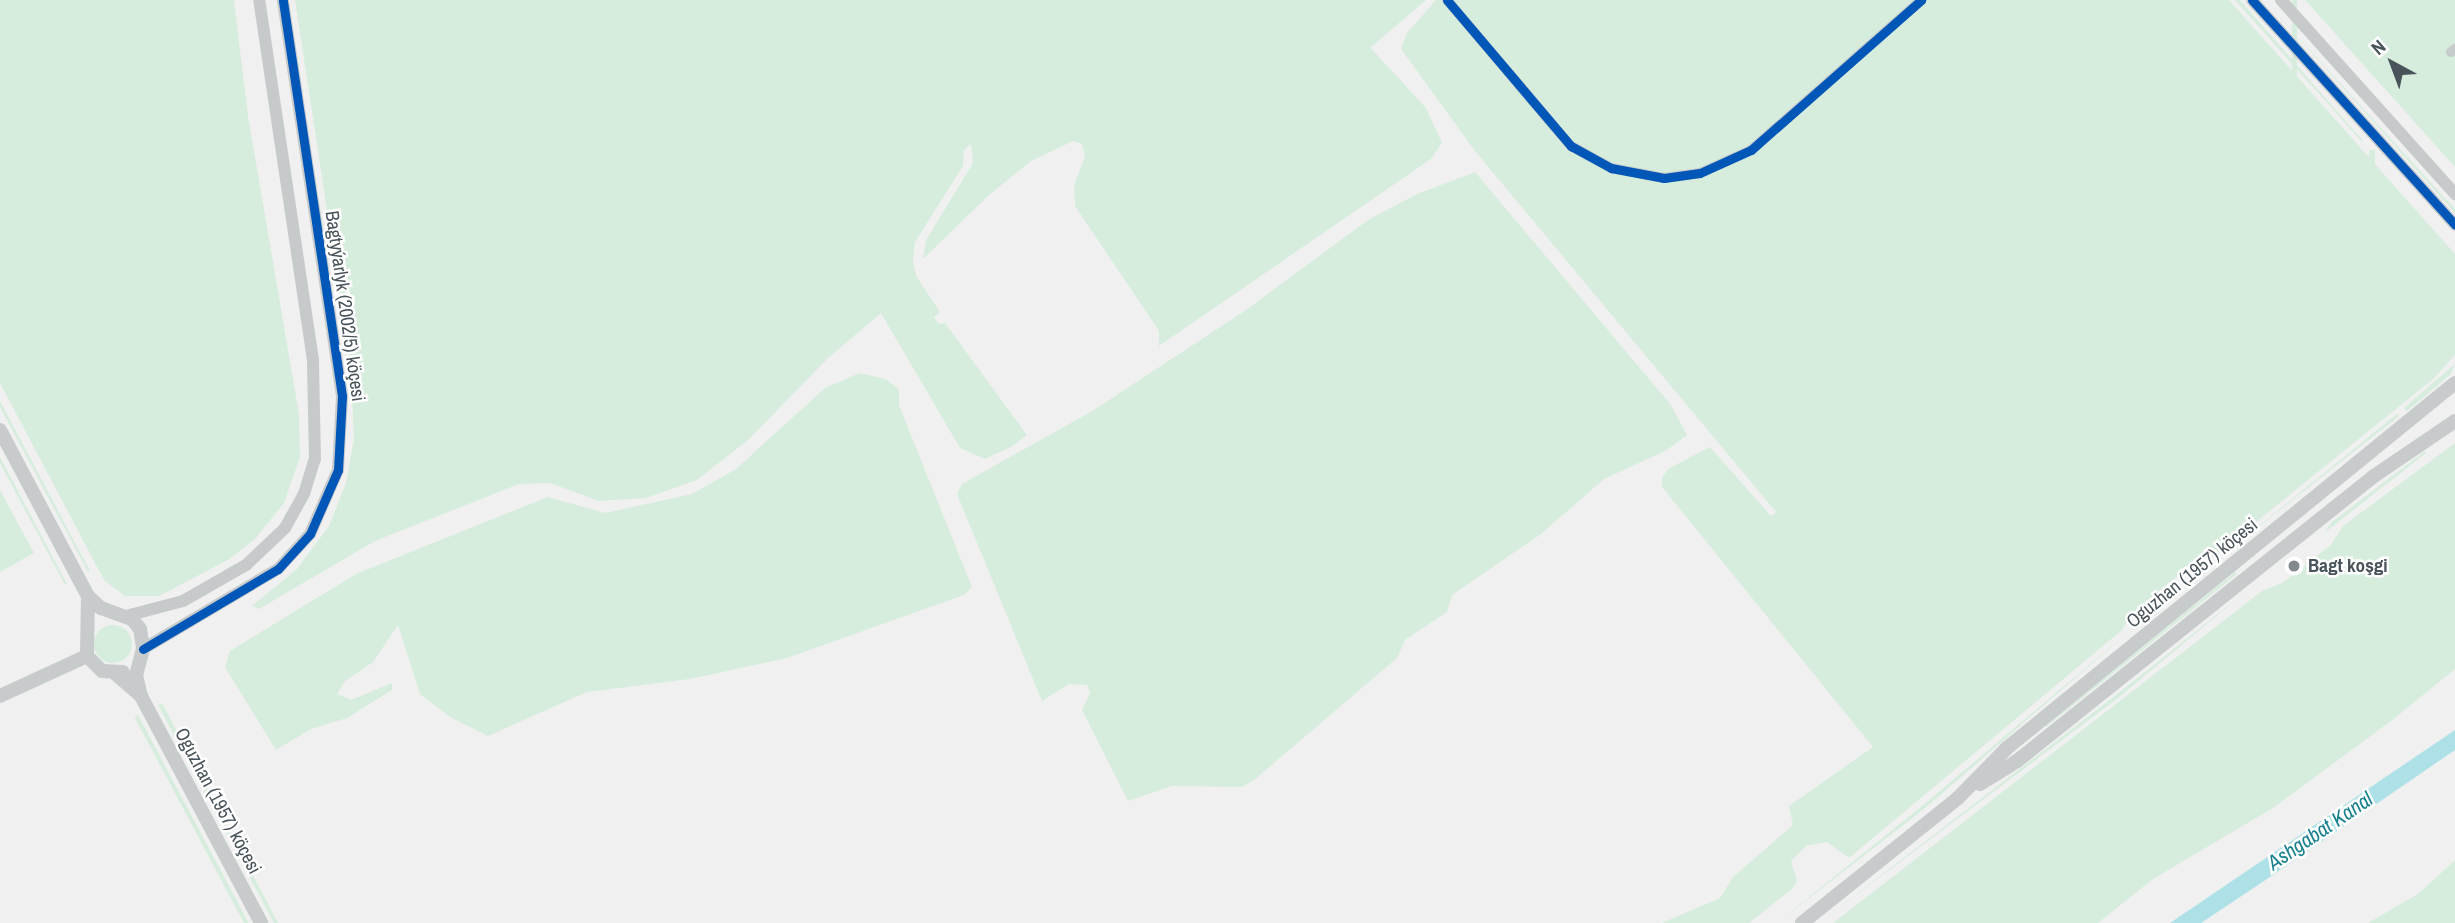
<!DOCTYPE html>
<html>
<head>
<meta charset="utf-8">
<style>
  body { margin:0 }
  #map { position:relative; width:2455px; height:923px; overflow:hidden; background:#f0f0f0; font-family:"Archivo Narrow",sans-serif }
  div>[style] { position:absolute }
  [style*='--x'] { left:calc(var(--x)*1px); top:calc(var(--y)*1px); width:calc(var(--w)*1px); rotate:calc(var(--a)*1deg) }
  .green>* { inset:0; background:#d6eddd; transform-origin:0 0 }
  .round { border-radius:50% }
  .water>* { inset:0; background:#aee1e7 }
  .minor>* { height:10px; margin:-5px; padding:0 5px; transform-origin:5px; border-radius:5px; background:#c7cacb }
  .tertiary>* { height:12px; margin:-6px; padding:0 6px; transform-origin:6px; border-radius:6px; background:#c7cacb }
  .secondary>* { height:14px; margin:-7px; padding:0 7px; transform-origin:7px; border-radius:7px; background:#c8cbcc }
  .cycleway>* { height:9px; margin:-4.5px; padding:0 4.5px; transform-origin:4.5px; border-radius:4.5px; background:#0057b8 }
  .dots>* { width:19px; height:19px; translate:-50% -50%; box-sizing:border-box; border:4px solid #fff; border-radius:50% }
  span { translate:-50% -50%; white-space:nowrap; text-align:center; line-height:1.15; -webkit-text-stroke:5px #fff; paint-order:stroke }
  .street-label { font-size:19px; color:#48535a }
  .poi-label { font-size:19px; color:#48535a; font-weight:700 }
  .left { translate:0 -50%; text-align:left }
  .water-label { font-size:21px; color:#19808e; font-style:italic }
  .north { position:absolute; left:2357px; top:28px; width:70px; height:70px; -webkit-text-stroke:5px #fff; paint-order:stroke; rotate:319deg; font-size:19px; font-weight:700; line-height:28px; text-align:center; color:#48535a }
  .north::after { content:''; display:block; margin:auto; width:24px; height:32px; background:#48535a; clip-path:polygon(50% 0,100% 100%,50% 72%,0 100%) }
</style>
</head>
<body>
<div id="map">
  <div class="green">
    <div style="clip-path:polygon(0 0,234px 0,248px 116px,299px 414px,300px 457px,284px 503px,255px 539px,228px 560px,159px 596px,125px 596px,104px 580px,0 383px)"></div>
    <div style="clip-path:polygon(295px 0,1426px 0,1370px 48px,1357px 33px,1426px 108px,1442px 143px,1431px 159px,1159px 346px,1159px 331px,1075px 206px,1074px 185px,1085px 157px,1082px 144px,1073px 141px,1031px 161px,989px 195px,923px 259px,926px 240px,973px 163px,971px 144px,964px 150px,963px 166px,915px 242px,913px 260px,916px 276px,940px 312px,934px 317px,939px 324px,945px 323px,1027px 435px,1011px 447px,985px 459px,960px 448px,881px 313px,828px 358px,748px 440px,697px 480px,646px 498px,599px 501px,550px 483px,519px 484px,375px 541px,259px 609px,252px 606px,297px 569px,329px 526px,346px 483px,354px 439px,350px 361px)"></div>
    <div style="clip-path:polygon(1436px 0,2229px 0,2455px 254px,2455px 355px,2433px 379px,2224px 548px,2199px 567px,2180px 574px,2133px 612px,2122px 630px,1849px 858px,1827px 842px,1806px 846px,1791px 861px,1797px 881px,1792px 889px,1749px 923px,1662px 923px,1720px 898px,1733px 877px,1793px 825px,1789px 806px,1873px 747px,1662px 487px,1662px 478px,1668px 469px,1710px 447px,1771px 516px,1776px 512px,1475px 151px,1401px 49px,1407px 33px)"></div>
    <div style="clip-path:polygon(2235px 0,2240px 0,2363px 141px,2362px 142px)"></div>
    <div style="clip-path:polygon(2264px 0,2455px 209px,2455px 213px)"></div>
    <div style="left:2292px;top:0;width:5px;height:244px"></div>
    <div style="clip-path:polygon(2305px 0,2455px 0,2455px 167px)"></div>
    <div style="left:2369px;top:150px;width:6px;height:109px"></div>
    <div style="clip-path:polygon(1475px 172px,1671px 405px,1687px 435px,1667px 450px,1604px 479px,1541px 534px,1452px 595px,1447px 612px,1405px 640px,1397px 658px,1254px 780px,1242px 787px,1172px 786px,1128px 801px,1082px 710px,1090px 693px,1087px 685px,1069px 684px,1042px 701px,957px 494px,962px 484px,1094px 410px,1246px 310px,1368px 220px,1415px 195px)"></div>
    <div style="clip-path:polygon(2455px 364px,2450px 375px,2407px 411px,2404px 408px)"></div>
    <div style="clip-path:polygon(860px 373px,885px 379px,899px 389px,899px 405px,972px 587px,964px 595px,787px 658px,690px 679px,587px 692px,488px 736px,450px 717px,420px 694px,398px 625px,373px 662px,345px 681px,337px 694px,351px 700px,392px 683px,392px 690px,347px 718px,311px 729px,276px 750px,225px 667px,230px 651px,356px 574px,548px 497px,605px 513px,692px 494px,736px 469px,825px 388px)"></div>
    <div style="clip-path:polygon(0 401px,90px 571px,88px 572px,0 407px)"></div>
    <div style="clip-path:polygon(2397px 414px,2399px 416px,2228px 551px)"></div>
    <div style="clip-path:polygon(2455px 443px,2455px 669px,2391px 721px,2273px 808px,2153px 879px,2098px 923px,1833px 923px,2262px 591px,2282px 583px,2331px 545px,2343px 526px)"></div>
    <div style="clip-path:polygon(2425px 451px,2426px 453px,2324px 533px,2332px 522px)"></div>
    <div style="clip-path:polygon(0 457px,67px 584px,65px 585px,0 463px)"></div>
    <div style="clip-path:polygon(0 490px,34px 553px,0 572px)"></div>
    <div style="clip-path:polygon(2235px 572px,2237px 574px,2046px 727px,2045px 726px)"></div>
    <div style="clip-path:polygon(2249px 589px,2118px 698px,1819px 923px,2116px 695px)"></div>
    <div style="clip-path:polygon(2140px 622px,1924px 809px,1777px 923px,1922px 806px)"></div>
    <div class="round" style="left:94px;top:625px;width:38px;height:38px"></div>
    <div style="clip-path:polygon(162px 703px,278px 923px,274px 923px,158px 705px)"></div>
    <div style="left:138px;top:715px;width:235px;height:4px;rotate:62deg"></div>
    <div style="clip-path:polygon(2455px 860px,2455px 923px,2368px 923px,2418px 894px)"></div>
  </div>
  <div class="water">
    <div style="clip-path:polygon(2455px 730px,2455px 750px,2264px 881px,2201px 923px,2170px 923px)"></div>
  </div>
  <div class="minor">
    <div style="--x:1447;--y:0;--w:192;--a:49.7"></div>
    <div style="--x:1571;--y:146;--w:46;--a:28.8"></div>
    <div style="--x:1611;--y:168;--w:54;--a:10.7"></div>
    <div style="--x:1664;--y:178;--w:36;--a:-8"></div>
    <div style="--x:1700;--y:173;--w:56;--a:-24.3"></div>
    <div style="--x:1751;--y:150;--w:227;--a:-41.4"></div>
    <div style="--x:2451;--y:52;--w:5;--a:-37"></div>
  </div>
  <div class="tertiary">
    <div style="--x:2252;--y:0;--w:303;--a:47.9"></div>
    <div style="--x:2281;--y:0;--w:261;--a:48.1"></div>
    <div style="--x:126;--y:616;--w:59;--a:-14.7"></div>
    <div style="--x:183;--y:601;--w:73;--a:-29.7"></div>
    <div style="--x:246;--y:565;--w:54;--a:-43.5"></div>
    <div style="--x:285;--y:528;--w:39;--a:-61"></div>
    <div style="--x:304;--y:494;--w:37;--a:-73"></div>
    <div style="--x:315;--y:459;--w:99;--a:-91.2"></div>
    <div style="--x:313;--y:360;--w:364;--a:-98.5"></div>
    <div style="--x:143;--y:649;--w:157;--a:-30.7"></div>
    <div style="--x:278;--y:569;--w:47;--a:-47.6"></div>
    <div style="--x:310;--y:534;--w:70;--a:-66.4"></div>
    <div style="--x:338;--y:470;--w:74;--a:-86.9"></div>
    <div style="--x:342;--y:396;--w:400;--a:-98.5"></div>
  </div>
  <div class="secondary">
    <div style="--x:0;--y:430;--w:188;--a:62.1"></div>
    <div style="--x:88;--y:596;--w:18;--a:43"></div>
    <div style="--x:101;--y:608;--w:33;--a:20"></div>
    <div style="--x:132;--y:619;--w:13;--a:51"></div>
    <div style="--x:140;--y:629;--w:20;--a:81"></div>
    <div style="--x:143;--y:649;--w:27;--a:105"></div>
    <div style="--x:136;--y:675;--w:22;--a:77"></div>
    <div style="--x:141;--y:696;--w:35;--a:-139"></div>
    <div style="--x:88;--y:596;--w:60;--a:91"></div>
    <div style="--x:87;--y:656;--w:21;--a:45"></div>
    <div style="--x:102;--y:671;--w:21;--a:3"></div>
    <div style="--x:0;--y:696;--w:96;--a:-24.7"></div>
    <div style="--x:141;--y:696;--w:257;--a:62.1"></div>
    <div style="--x:1980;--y:784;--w:44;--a:-31.9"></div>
    <div style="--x:2017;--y:761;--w:457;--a:-38.6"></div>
    <div style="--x:2374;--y:476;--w:98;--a:-34.2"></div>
    <div style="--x:1802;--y:923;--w:200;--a:-38.7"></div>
    <div style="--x:1958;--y:798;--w:70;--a:-45.6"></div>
    <div style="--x:2007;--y:748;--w:578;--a:-39.17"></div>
  </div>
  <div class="cycleway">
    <div style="--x:1447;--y:0;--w:192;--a:49.7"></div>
    <div style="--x:1571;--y:146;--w:46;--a:28.8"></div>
    <div style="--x:1611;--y:168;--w:54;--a:10.7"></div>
    <div style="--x:1664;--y:178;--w:36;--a:-8"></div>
    <div style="--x:1700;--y:173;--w:56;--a:-24.3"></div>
    <div style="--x:1751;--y:150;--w:227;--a:-41.4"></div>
    <div style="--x:2252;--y:0;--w:303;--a:47.9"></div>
    <div style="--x:143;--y:649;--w:157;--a:-30.7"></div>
    <div style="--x:278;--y:569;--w:47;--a:-47.6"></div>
    <div style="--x:310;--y:534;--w:70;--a:-66.4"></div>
    <div style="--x:338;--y:470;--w:74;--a:-86.9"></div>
    <div style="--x:342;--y:396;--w:400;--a:-98.5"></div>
  </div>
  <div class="dots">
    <div style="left:2294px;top:566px;background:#838a8e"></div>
  </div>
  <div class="street-label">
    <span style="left:345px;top:306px;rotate:82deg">Bagtyýarlyk (2002/5) köçesi</span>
    <span style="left:2192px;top:573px;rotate:-39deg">Oguzhan (1957) köçesi</span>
    <span style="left:218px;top:801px;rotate:62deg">Oguzhan (1957) köçesi</span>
  </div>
  <div class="poi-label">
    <span class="left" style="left:2308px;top:566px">Bagt koşgi</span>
  </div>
  <div class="water-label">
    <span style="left:2320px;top:831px;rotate:-34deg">Ashgabat Kanal</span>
  </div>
  <div class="north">N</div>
</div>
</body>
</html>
